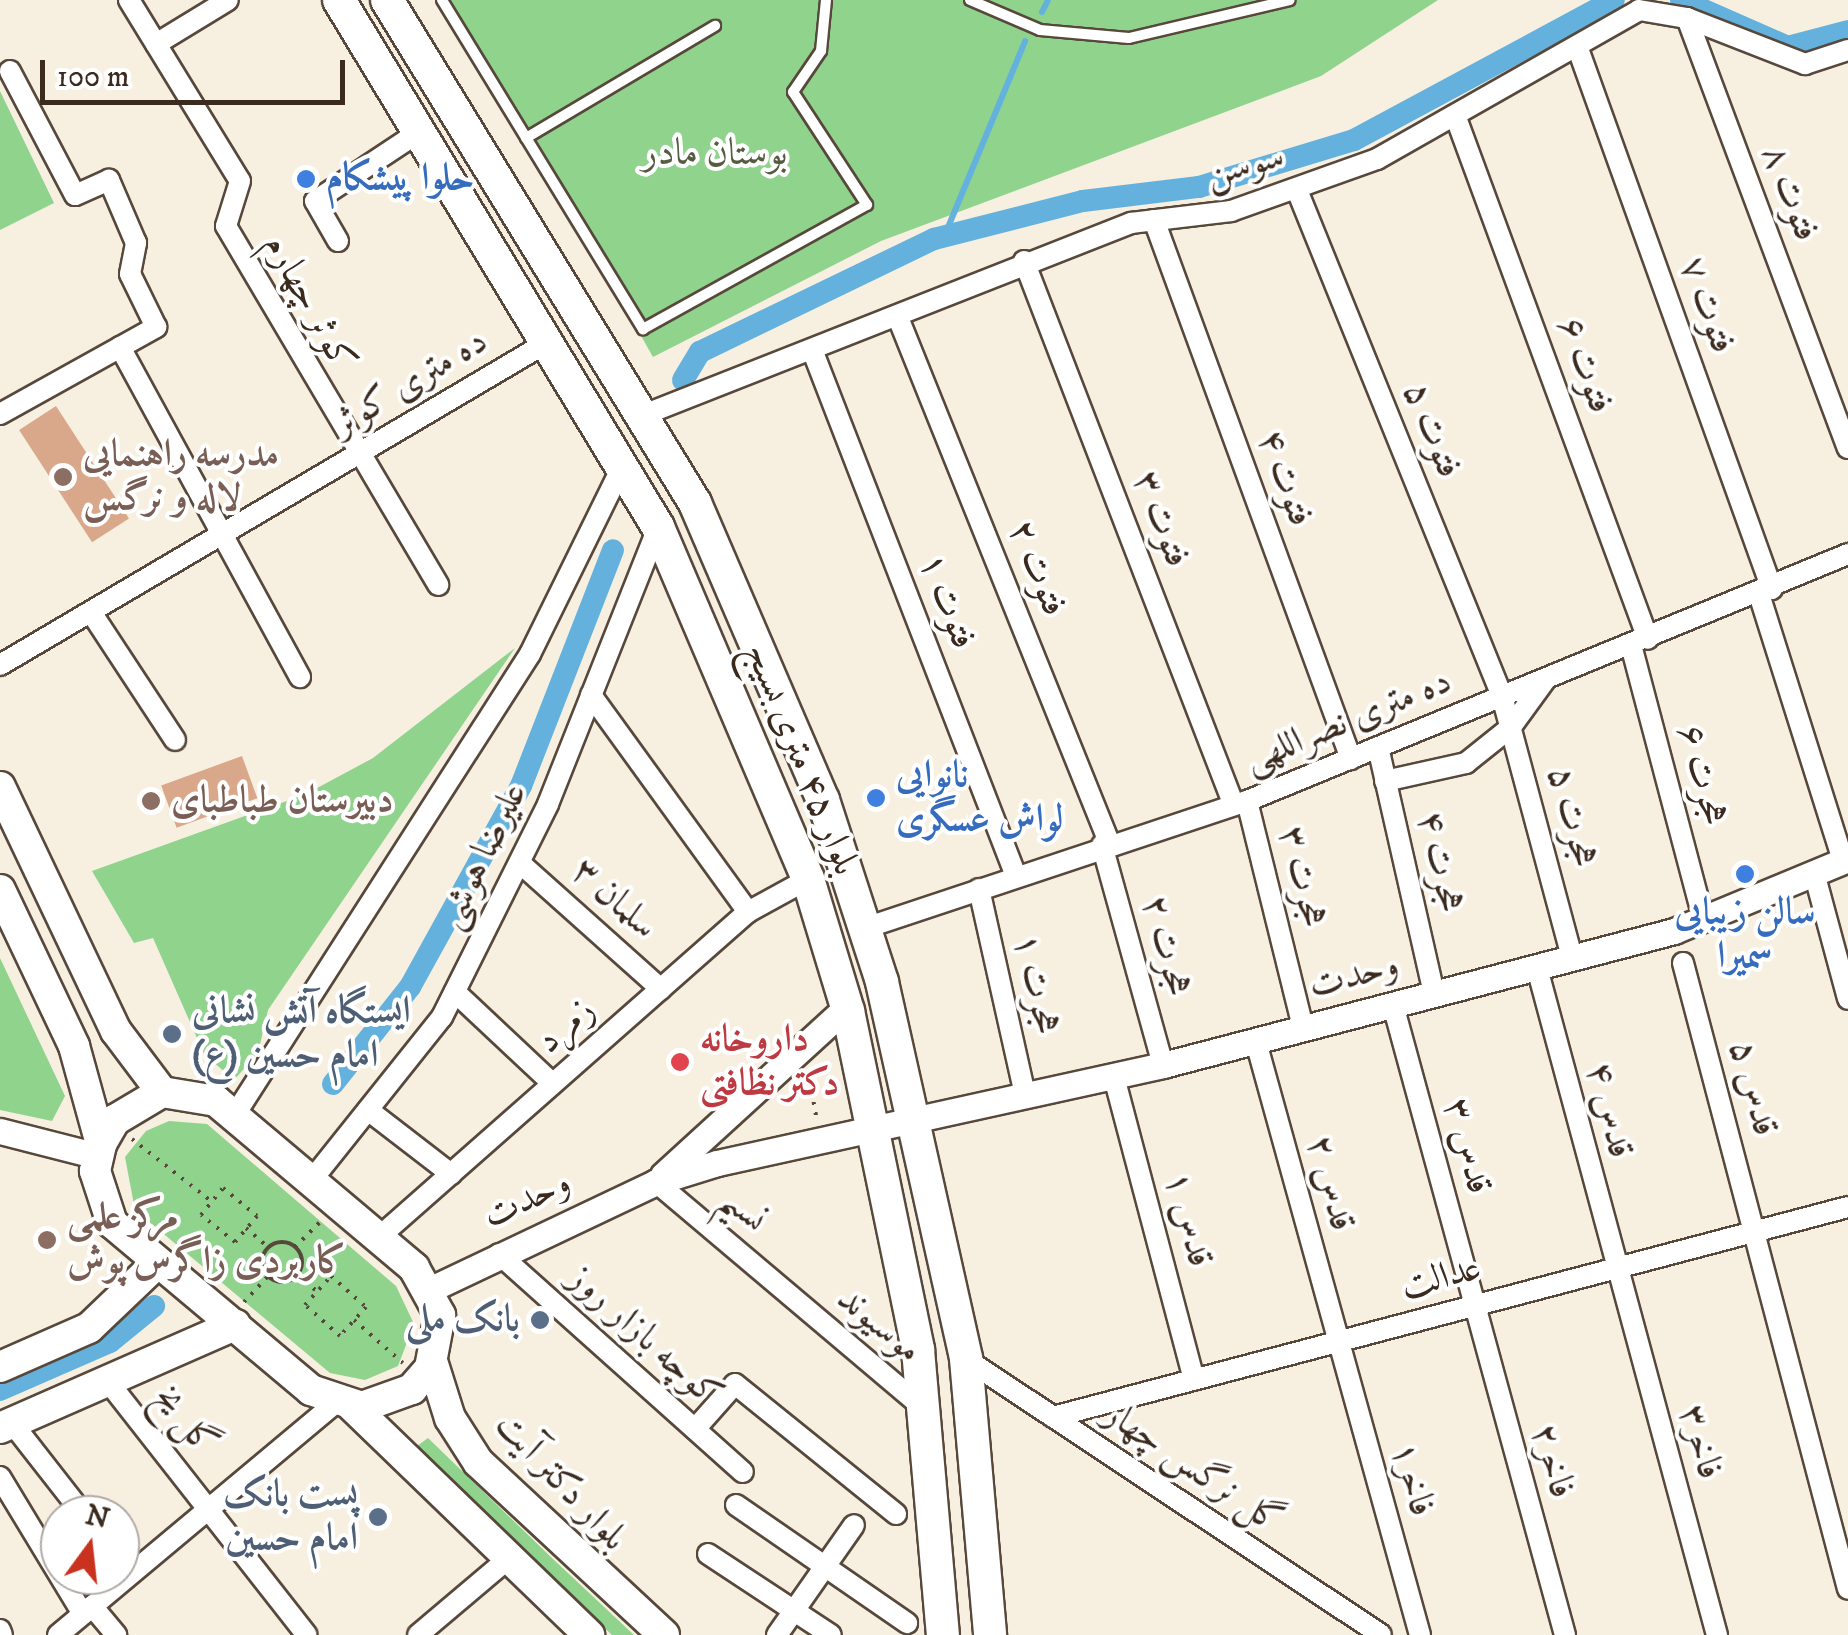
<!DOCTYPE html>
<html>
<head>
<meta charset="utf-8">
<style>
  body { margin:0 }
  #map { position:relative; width:1848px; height:1635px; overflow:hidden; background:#f7f0e1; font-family:"IM FELL DW Pica",Amiri,serif }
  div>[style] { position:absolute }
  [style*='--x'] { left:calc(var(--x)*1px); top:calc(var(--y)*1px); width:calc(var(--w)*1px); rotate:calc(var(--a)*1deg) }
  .green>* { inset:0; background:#8fd38d }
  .stream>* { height:6px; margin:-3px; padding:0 3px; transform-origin:3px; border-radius:3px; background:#64b1de }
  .canal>* { height:22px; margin:-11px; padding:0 11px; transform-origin:11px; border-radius:11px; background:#64b1de }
  .building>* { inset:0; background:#d9a88b; transform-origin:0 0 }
  .path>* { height:4px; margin-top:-2px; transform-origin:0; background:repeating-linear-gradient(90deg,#57483b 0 2.5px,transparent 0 10.5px) }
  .path>.ring { margin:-2px; padding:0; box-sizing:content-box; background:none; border:4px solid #57483b; border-radius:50% }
  .roads { filter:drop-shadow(2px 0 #57483b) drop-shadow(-2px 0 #57483b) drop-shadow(0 2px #57483b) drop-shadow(0 -2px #57483b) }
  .service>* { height:10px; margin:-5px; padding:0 5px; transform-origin:5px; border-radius:5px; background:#fff }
  .minor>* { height:20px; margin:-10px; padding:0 10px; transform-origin:10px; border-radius:10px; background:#fff }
  .tertiary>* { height:25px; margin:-12.5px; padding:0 12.5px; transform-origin:12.5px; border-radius:12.5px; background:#fff }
  .secondary>* { height:30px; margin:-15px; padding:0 15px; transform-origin:15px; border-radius:15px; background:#fff }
  .primary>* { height:32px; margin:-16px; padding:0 16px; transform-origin:16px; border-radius:16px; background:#fff }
  .dots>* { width:28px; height:28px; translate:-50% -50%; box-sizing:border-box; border:5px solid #fff; border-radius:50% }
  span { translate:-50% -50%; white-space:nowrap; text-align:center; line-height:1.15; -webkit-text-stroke:8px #fff; paint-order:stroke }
  .park-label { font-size:38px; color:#545d3f }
  .street-label { font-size:38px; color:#3b2a1e }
  .shop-label { font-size:38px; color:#366cbe; font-weight:700 }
  .left { translate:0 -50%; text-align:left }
  .education-label { font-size:38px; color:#785e54; font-weight:700 }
  .service-label { font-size:38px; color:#4e5e75; font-weight:700 }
  .right { translate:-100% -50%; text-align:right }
  .health-label { font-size:38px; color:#be3a42; font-weight:700 }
  .north { position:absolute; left:40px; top:1495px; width:100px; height:100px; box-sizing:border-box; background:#fff; border:2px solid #b1aaa5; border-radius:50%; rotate:15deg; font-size:28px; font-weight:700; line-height:40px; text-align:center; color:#3b2a1e }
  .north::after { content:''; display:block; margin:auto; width:35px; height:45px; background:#c8321e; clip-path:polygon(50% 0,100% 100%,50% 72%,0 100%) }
  .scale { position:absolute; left:40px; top:60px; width:305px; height:45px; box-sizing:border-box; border:5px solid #3b2a1e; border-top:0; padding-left:12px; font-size:30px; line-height:35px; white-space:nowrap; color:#3b2a1e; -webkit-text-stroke:8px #fff; paint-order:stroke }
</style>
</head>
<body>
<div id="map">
  <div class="green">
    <div style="clip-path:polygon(451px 0,1438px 0,1321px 76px,881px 241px,653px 357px)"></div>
    <div style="clip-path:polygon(0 91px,54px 203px,0 230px)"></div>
    <div style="clip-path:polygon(515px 648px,268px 1010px,258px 1053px,234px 1080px,204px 1054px,153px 938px,134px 943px,92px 871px,306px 794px,373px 758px)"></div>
    <div style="clip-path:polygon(0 958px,65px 1096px,52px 1121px,0 1110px)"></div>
    <div style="clip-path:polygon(169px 1121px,207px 1124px,396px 1286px,414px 1324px,398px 1366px,365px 1380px,330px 1373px,135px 1210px,125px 1157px,146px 1131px)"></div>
    <div style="clip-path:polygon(428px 1438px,553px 1559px,634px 1635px,612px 1635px,413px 1449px)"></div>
  </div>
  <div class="stream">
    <div style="--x:1042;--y:12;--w:13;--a:-63"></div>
    <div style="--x:944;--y:237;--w:212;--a:-67.5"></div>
  </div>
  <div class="canal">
    <div style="--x:1681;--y:0;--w:117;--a:23.7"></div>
    <div style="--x:1788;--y:47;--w:62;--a:-14.9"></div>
    <div style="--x:683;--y:380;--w:33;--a:-59"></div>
    <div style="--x:700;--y:352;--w:260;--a:-25.8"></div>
    <div style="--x:934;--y:239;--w:154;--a:-14.3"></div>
    <div style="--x:1083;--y:201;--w:117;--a:-6.9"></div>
    <div style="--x:1199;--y:187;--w:162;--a:-16.9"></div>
    <div style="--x:1354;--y:140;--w:295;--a:-28.3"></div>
    <div style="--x:333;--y:1084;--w:124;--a:-51.6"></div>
    <div style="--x:410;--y:987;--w:230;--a:-61.1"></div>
    <div style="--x:521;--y:786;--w:253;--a:-68.7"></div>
    <div style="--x:0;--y:1390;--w:120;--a:-23.6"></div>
    <div style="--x:110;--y:1342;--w:57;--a:-39.3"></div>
  </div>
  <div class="building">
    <div style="left:56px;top:406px;width:134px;height:44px;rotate:57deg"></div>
    <div style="left:242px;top:756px;width:45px;height:86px;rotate:70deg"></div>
  </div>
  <div class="path">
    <div style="--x:808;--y:1071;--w:51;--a:79.8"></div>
    <div style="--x:132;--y:1139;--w:100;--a:38.1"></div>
    <div style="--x:223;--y:1188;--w:44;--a:39.5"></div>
    <div style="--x:257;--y:1216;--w:34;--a:130"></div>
    <div style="--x:235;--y:1242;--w:43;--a:-141.5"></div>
    <div style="--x:201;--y:1215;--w:35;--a:-51"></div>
    <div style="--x:246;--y:1228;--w:30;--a:41"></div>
    <div class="ring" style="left:262px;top:1242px;width:36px;height:36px"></div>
    <div style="--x:295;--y:1247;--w:35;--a:-45"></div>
    <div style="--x:297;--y:1275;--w:26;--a:39"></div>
    <div style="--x:331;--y:1276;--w:47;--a:41.5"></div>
    <div style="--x:366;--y:1307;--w:39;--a:132"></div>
    <div style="--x:340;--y:1336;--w:47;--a:-138.5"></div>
    <div style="--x:305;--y:1305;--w:39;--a:-48"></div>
    <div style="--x:244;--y:1302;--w:35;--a:-47"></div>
    <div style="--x:354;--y:1320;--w:65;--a:41.3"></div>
  </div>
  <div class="roads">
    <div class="service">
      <div style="--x:442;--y:0;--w:386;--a:58.6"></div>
      <div style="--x:643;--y:329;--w:256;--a:-29"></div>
      <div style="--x:867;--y:205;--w:135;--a:-123.2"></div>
      <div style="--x:793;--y:92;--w:50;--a:-55.7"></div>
      <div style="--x:821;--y:51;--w:51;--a:-84.4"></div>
      <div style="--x:970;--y:0;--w:76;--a:23.2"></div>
      <div style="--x:1040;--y:30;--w:89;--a:5.1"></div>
      <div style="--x:1129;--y:38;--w:165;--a:-13.3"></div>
      <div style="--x:526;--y:138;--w:220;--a:-30.7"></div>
    </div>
    <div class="minor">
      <div style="--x:129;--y:0;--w:212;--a:58.5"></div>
      <div style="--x:240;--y:181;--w:47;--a:107.3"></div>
      <div style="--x:226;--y:226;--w:417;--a:59.4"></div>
      <div style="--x:1687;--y:18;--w:459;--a:69.5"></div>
      <div style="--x:156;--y:44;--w:84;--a:-31.4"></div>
      <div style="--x:1577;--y:46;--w:577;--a:70.25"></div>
      <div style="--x:1455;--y:115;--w:558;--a:69.78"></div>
      <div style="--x:1297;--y:190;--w:546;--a:67.95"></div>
      <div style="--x:1502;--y:696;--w:271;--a:75"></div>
      <div style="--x:1154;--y:220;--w:574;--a:69.92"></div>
      <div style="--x:338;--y:241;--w:46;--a:-119.9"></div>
      <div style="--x:315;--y:201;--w:125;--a:-33.6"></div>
      <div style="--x:1024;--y:261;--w:581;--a:68.91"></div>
      <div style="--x:899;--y:320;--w:563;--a:68.09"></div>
      <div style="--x:120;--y:347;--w:376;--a:61.4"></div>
      <div style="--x:813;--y:352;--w:562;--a:68.82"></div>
      <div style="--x:0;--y:414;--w:179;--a:-29.1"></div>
      <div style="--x:156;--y:327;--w:59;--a:-116.1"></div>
      <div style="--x:130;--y:274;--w:32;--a:-79"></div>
      <div style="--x:136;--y:243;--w:69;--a:-113.2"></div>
      <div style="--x:109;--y:180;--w:37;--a:156"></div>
      <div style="--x:75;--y:195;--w:140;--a:-117.7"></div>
      <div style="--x:641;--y:416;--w:527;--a:-21.5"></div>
      <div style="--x:1131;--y:223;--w:101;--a:-6.8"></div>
      <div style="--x:1231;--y:211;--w:155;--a:-19.6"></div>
      <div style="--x:1377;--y:159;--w:301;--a:-29.6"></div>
      <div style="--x:1639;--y:10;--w:49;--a:9.5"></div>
      <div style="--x:1687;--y:18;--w:127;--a:21.3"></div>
      <div style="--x:1805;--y:64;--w:45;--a:-18"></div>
      <div style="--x:1759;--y:594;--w:280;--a:72.5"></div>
      <div style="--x:91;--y:612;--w:153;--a:56.7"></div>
      <div style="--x:1631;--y:645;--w:286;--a:75.2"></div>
      <div style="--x:0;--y:665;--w:634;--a:-30.53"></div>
      <div style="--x:591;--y:695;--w:268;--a:54.1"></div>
      <div style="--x:1378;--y:747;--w:252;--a:77.2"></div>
      <div style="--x:1385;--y:781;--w:83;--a:-12.5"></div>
      <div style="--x:1466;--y:763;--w:58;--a:-38.7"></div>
      <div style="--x:1511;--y:727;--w:58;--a:-54.1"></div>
      <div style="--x:1247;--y:801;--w:234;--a:76.1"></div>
      <div style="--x:1102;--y:845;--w:228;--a:74.5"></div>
      <div style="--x:520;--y:863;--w:189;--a:41.8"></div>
      <div style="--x:1816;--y:880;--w:123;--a:74.9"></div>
      <div style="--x:979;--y:889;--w:211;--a:77.4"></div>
      <div style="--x:865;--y:928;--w:403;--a:-18.4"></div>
      <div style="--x:1247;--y:801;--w:650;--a:-22.34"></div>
      <div style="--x:1683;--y:963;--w:647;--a:75.23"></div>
      <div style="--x:1537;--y:968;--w:691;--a:74.9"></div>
      <div style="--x:455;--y:992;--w:134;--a:43.2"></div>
      <div style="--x:1393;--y:1005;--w:653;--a:74.73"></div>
      <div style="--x:1256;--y:1042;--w:615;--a:74.54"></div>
      <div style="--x:1114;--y:1077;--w:313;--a:75.2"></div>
      <div style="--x:368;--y:1110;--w:105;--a:37.6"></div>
      <div style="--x:234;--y:1116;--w:549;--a:-57.35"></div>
      <div style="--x:530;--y:654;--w:208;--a:-63.8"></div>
      <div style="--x:311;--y:1181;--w:210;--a:-51.4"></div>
      <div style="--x:442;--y:1017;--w:238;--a:-63.5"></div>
      <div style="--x:548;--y:804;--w:298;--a:-68.3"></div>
      <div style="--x:656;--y:1182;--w:350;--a:40.2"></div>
      <div style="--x:378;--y:1238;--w:493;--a:-41.4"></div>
      <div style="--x:748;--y:912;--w:68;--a:-28.8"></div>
      <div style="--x:499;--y:1254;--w:327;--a:41.8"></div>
      <div style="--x:966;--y:1359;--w:498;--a:33.6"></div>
      <div style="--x:106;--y:1379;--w:325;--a:51.9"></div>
      <div style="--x:1053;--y:1417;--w:822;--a:-14.8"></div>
      <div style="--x:12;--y:1423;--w:117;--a:52"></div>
      <div style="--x:695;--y:1429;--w:60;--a:-48.4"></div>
      <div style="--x:735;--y:1384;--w:207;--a:38.9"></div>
      <div style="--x:0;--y:1477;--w:160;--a:58.8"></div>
      <div style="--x:736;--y:1505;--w:208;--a:34.6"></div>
      <div style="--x:708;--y:1554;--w:147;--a:33.4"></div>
      <div style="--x:92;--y:1606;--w:38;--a:50"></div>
      <div style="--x:0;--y:1630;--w:5;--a:68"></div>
      <div style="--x:58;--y:1635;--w:361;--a:-39.9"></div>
      <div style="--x:418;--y:1635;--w:119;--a:-40.2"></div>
      <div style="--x:777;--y:1635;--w:134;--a:-55"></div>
    </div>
    <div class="tertiary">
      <div style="--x:0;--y:1131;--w:101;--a:14.3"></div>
      <div style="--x:663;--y:1175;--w:249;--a:-42.4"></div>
      <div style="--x:431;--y:1289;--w:249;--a:-25.4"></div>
      <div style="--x:656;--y:1182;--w:64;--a:-17.3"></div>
      <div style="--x:717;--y:1163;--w:457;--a:-12.4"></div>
      <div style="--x:1163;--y:1065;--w:528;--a:-14.69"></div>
      <div style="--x:1674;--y:931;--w:188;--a:-22.5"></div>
    </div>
    <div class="secondary">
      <div style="--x:0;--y:787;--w:270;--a:64.6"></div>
      <div style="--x:116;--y:1031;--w:76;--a:53"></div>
      <div style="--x:0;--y:890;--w:173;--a:64.6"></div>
      <div style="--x:74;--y:1046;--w:102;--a:74.6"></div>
      <div style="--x:162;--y:1092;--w:55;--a:9.5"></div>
      <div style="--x:216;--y:1101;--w:259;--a:40.1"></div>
      <div style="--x:414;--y:1268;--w:54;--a:61"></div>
      <div style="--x:440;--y:1315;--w:54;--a:100.7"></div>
      <div style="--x:430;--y:1368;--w:28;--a:131"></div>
      <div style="--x:412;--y:1389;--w:53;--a:160.2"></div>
      <div style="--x:362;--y:1407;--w:54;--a:-161.6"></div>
      <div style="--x:311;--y:1390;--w:260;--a:-140"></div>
      <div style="--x:112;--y:1223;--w:55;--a:-108.1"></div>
      <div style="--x:95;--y:1171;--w:28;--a:-77"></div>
      <div style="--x:101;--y:1144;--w:28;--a:-60"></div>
      <div style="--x:115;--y:1120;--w:55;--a:-30.8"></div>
      <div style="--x:432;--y:1361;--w:60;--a:72.5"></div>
      <div style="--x:450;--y:1418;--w:52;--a:57.5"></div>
      <div style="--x:478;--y:1462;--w:254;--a:42.9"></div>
      <div style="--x:0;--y:1367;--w:97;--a:-23.7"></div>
      <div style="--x:89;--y:1328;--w:95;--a:-43.7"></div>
      <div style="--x:352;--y:1406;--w:330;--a:44"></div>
      <div style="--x:0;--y:1428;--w:257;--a:-23.7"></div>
    </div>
    <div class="primary">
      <div style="--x:339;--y:0;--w:616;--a:58.81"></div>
      <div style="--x:658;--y:527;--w:383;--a:66.9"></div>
      <div style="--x:808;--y:879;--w:138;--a:73.1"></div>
      <div style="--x:848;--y:1011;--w:346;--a:78.3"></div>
      <div style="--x:918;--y:1350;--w:286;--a:85"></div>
      <div style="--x:387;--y:0;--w:590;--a:58.52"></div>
      <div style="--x:695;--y:503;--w:323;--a:66.7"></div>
      <div style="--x:823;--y:800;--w:191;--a:72"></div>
      <div style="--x:882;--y:982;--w:386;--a:77.4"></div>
      <div style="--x:966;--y:1359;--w:277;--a:85"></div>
    </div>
  </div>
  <div class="dots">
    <div style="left:306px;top:179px;background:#3f7fe0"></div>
    <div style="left:63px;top:477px;background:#8d6e63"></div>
    <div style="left:876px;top:798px;background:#3f7fe0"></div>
    <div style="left:151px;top:801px;background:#8d6e63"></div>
    <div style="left:1745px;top:874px;background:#3f7fe0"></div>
    <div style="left:172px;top:1034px;background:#5c6f8a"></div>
    <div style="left:680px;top:1062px;background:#e0444e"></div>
    <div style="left:47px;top:1240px;background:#8d6e63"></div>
    <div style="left:540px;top:1320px;background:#5c6f8a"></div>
    <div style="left:378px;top:1517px;background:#5c6f8a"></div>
  </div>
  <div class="park-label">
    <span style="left:715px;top:154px">بوستان مادر</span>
  </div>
  <div class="street-label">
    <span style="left:1245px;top:166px;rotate:-15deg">سوسن</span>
    <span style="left:1790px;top:193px;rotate:69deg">فتوت ۸</span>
    <span style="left:309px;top:303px;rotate:61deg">کوثر چهارم</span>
    <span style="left:1707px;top:305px;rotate:70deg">فتوت ۷</span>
    <span style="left:1585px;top:365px;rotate:70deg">فتوت ۶</span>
    <span style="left:410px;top:383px;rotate:-31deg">ده متری کوثر</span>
    <span style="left:1432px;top:430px;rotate:68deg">فتوت ۵</span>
    <span style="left:1285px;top:478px;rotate:70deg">فتوت ۴</span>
    <span style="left:1161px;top:519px;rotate:69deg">فتوت ۳</span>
    <span style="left:1037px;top:568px;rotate:68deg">فتوت ۲</span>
    <span style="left:947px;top:601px;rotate:69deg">فتوت ۱</span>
    <span style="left:1348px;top:721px;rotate:-22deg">ده متری نصراللهی</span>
    <span style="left:801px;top:759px;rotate:68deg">بلوار ۴۵ متری بسیج</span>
    <span style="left:1702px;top:775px;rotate:75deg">هجرت ۶</span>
    <span style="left:1572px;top:817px;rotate:75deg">هجرت ۵</span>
    <span style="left:483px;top:856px;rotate:-64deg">علیرضا هوشی</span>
    <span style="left:1440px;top:862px;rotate:77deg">هجرت ۴</span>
    <span style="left:1302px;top:877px;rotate:76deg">هجرت ۳</span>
    <span style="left:614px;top:899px;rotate:42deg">سلمان ۳</span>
    <span style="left:1166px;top:946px;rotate:75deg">هجرت ۲</span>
    <span style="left:1354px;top:976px;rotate:-15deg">وحدت</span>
    <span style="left:1036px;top:984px;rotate:77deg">هجرت ۱</span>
    <span style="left:566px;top:1026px;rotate:-41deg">زمرد</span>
    <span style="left:1753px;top:1088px;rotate:75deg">قدس ۵</span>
    <span style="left:1609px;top:1110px;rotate:76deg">قدس ۴</span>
    <span style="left:1467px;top:1146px;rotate:75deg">قدس ۳</span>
    <span style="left:1330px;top:1183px;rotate:75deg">قدس ۲</span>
    <span style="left:527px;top:1200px;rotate:-25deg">وحدت</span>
    <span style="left:743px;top:1210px;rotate:40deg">نسیم</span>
    <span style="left:1188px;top:1219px;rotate:75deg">قدس ۱</span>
    <span style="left:1441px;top:1278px;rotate:-15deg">عدالت</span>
    <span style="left:879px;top:1325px;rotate:40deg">موسیوند</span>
    <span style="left:645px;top:1337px;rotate:42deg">کوچه بازار روز</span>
    <span style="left:185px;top:1421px;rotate:51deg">گل یخ</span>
    <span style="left:1700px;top:1442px;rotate:74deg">فاخر۳</span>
    <span style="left:1552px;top:1461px;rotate:74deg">فاخر۲</span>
    <span style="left:1193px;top:1468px;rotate:34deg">گل نرگس چهار</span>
    <span style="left:1412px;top:1479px;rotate:74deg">فاخر۱</span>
    <span style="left:561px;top:1482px;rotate:47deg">بلوار دکتر آیت</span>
  </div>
  <div class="shop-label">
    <span class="left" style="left:326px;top:179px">حلوا پیشکام</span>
    <span class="left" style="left:896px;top:798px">نانوایی<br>لواش عسگری</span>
    <span style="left:1745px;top:935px">سالن زیبایی<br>سمیرا</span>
  </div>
  <div class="education-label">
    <span class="left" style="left:83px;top:477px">مدرسه راهنمایی<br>لاله و نرگس</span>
    <span class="left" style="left:171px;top:801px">دبیرستان طباطبای</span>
    <span class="left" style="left:67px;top:1240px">مرکز علمی<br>کاربردی زاگرس پوش</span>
  </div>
  <div class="service-label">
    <span class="left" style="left:192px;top:1034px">ایستگاه آتش نشانی<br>امام حسین (ع)</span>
    <span class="right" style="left:520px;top:1320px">بانک ملی</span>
    <span class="right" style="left:358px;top:1517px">پست بانک<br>امام حسین</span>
  </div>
  <div class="health-label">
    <span class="left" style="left:700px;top:1062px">داروخانه<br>دکتر نظافتی</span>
  </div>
  <div class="north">N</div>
  <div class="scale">100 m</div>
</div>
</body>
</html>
